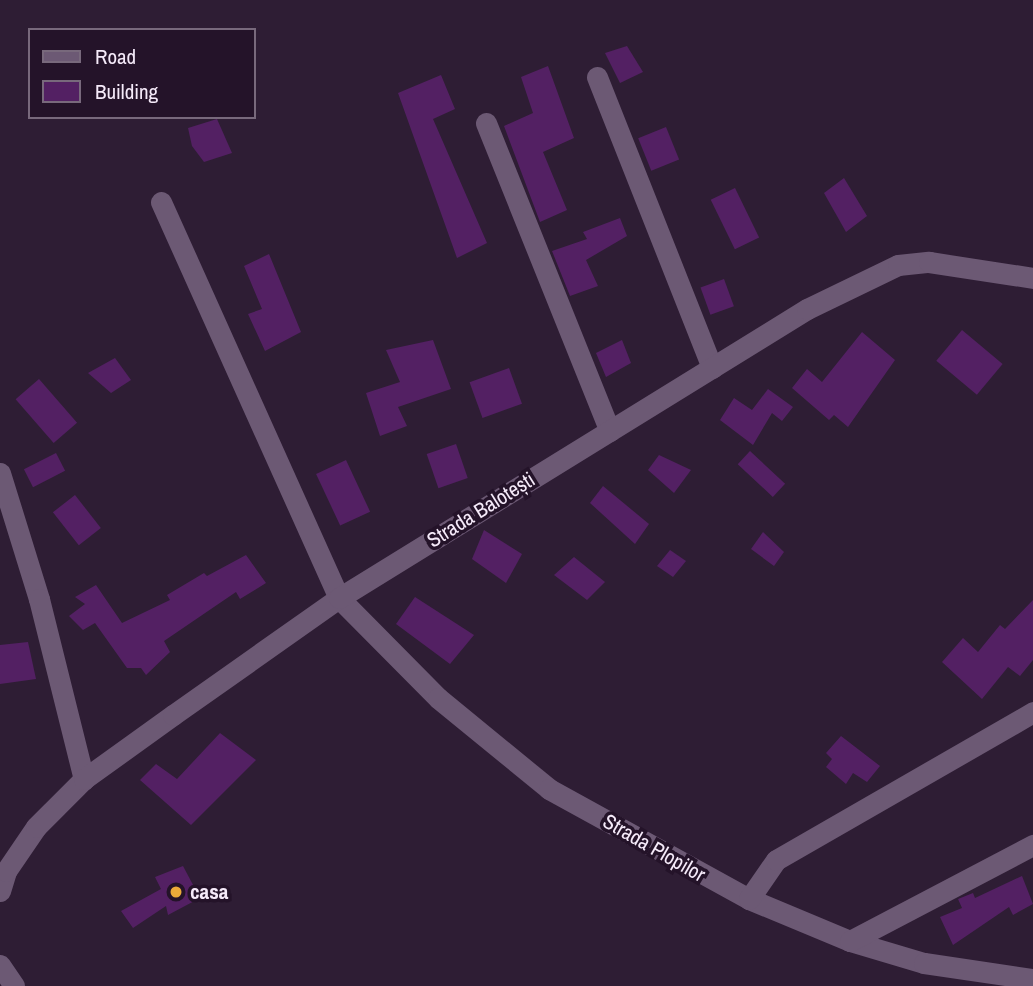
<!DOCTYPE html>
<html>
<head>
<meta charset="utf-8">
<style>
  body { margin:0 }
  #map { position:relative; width:1033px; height:986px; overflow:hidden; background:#2e1d34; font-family:"Archivo Narrow",sans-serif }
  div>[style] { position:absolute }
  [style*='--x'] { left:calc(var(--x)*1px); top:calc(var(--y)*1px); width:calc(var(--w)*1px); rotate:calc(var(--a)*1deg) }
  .building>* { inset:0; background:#532063; transform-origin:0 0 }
  .minor>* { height:21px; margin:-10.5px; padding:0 10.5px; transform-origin:10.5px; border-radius:10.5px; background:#6c5974 }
  .dots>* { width:19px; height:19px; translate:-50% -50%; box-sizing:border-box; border:4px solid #241329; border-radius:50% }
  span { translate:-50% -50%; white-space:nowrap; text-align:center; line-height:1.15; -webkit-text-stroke:7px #241329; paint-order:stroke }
  .street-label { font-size:21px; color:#f5eaf9 }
  .poi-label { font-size:21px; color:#f5eaf9; font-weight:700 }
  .left { translate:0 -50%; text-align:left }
  .legend { position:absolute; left:28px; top:28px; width:228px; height:91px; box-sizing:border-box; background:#241329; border:2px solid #78697c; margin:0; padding:9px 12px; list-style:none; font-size:21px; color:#f5eaf9 }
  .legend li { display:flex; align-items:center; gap:14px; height:35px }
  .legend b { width:35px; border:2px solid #78697c }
</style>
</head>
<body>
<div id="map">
  <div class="building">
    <div style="clip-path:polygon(627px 46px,643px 72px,620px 83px,605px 53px)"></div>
    <div style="clip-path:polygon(548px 66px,574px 138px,543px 152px,567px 210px,540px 222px,504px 126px,533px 113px,521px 77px)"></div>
    <div style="clip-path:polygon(441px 75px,455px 109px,433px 119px,487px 243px,457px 258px,398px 93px)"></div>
    <div style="clip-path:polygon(217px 119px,232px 153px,204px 162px,192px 146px,188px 128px)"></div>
    <div style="left:666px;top:127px;width:35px;height:30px;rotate:68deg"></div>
    <div style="clip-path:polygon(844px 178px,867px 216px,846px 232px,824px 193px)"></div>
    <div style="left:735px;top:188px;width:55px;height:27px;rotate:64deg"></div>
    <div style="clip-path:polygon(620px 218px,627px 236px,586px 260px,598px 286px,570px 296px,552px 251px,587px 239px,583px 232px)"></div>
    <div style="clip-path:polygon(269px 254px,301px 332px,265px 351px,248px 314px,262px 309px,244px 266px)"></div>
    <div style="left:724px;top:279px;width:29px;height:25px;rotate:70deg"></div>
    <div style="left:962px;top:330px;width:53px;height:40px;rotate:40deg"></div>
    <div style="clip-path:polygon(862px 332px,895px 360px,848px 427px,834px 415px,829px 420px,792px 388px,807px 369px,822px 382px)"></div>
    <div style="clip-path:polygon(433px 340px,451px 389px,398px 407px,407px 426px,380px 436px,366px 393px,400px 382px,386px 350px)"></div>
    <div style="clip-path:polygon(622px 340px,631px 363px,606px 377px,596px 353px)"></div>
    <div style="clip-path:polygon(115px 358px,131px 380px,111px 393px,88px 373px)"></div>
    <div style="left:509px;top:368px;width:38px;height:42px;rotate:70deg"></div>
    <div style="left:39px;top:379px;width:58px;height:31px;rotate:49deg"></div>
    <div style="clip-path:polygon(768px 389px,793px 407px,782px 421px,772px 413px,753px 445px,720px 420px,734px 398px,752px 410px)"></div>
    <div style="left:456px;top:444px;width:36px;height:31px;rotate:71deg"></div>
    <div style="left:750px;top:451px;width:48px;height:18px;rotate:43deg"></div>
    <div style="left:56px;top:453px;width:20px;height:36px;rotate:63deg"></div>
    <div style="clip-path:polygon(659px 455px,691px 470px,674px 493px,648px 470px)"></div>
    <div style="left:346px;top:460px;width:57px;height:33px;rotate:65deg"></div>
    <div style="clip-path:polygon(603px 486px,649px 524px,635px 544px,590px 503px)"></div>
    <div style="left:75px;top:495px;width:42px;height:28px;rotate:52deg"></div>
    <div style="clip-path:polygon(484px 530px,522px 554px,506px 583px,472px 559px)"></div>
    <div style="clip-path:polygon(763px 532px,784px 552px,774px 566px,751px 549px)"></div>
    <div style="clip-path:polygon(670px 550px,686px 561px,673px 577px,657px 566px)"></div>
    <div style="clip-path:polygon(246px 555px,266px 583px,240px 599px,236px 592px,164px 641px,170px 652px,146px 675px,141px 668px,127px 668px,95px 623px,83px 630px,69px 616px,85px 604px,75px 597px,96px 585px,122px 623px,170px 600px,167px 595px,204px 573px,207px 576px)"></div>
    <div style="clip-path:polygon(574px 557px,605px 582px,587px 600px,554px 575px)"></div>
    <div style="clip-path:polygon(415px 597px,474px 635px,450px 664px,396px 624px)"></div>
    <div style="clip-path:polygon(1033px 600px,1033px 660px,1020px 676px,1008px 667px,982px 699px,942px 662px,963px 638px,978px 652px,1000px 625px,1005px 629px)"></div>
    <div style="clip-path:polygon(28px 642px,36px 679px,0 684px,0 645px)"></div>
    <div style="clip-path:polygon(220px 733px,256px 760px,191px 825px,140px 780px,156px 764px,177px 779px)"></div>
    <div style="clip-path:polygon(841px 736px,880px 766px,867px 782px,853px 773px,846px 784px,826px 767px,832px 759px,826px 753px)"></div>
    <div style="clip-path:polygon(183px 866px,200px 898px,168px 915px,166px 906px,133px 928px,121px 911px,161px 889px,155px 877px)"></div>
    <div style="clip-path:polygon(1022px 876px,1033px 904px,1013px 915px,1009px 907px,953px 945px,940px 917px,962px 908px,958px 899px,973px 893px,975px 898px)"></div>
  </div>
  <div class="minor">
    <div style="--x:597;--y:77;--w:313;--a:68.4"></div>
    <div style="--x:486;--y:123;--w:332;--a:68.1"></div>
    <div style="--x:161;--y:202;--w:434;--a:65.8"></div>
    <div style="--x:339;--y:598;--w:141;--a:45.3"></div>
    <div style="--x:438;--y:698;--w:144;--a:39.3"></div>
    <div style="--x:549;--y:789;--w:228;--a:28.8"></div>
    <div style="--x:749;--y:899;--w:109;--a:22.6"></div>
    <div style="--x:850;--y:941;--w:77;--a:16.6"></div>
    <div style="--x:924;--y:963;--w:110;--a:8.4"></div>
    <div style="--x:0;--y:473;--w:132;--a:72.8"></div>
    <div style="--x:39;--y:599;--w:186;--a:76"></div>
    <div style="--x:0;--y:891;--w:21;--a:-73"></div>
    <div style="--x:6;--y:871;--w:53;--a:-55.7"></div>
    <div style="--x:36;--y:827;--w:68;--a:-45"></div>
    <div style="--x:84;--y:779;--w:110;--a:-35.7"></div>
    <div style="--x:173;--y:715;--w:203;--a:-35.2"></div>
    <div style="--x:339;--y:598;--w:550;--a:-31.7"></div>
    <div style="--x:807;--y:309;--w:101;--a:-25.8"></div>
    <div style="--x:898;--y:265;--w:31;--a:-6"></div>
    <div style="--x:929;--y:262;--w:105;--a:8.7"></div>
    <div style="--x:749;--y:899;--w:47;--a:-55.3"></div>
    <div style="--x:776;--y:860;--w:297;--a:-29.9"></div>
    <div style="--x:850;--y:941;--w:207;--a:-27.7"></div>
    <div style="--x:0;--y:965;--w:25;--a:56"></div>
  </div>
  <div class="dots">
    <div style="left:176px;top:892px;background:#ebaa39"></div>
  </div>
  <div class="street-label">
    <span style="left:481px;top:510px;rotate:-32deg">Strada Balotești</span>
    <span style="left:654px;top:848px;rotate:30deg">Strada Plopilor</span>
  </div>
  <div class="poi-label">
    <span class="left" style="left:190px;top:892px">casa</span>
  </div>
  <ul class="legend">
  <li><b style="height:9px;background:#6c5974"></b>Road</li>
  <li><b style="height:19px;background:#532063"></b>Building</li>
  </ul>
</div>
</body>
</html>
